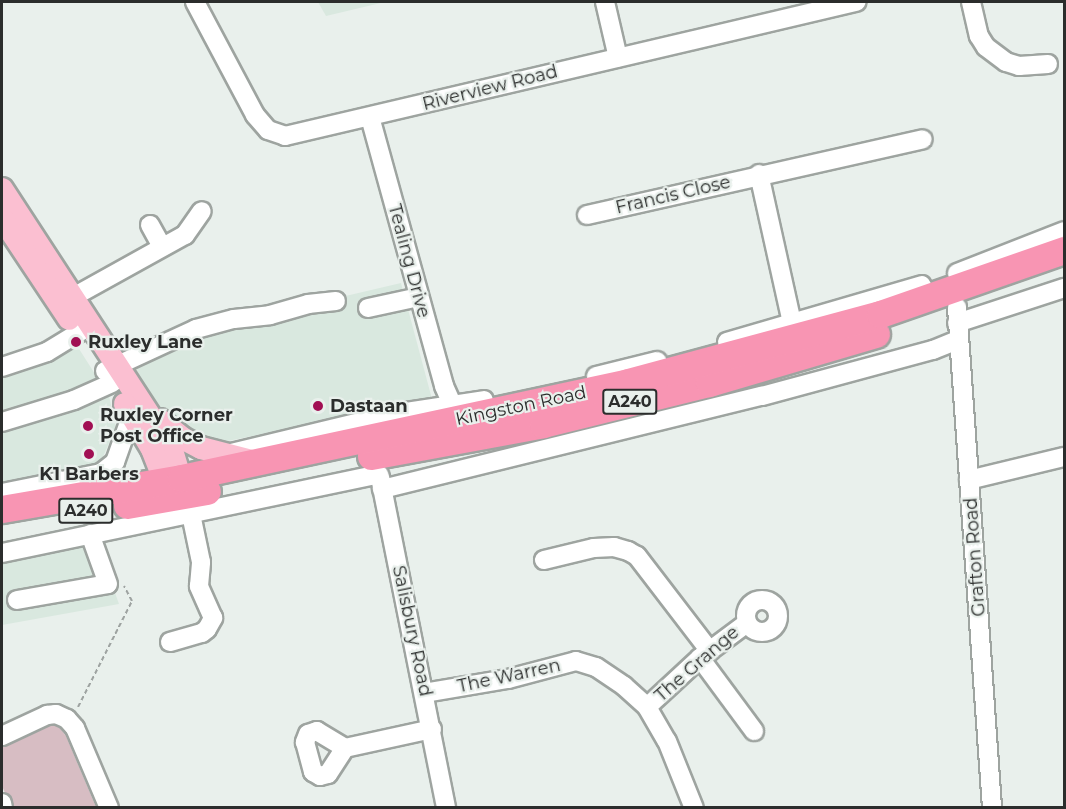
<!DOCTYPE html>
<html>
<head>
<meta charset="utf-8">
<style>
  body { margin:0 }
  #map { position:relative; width:1066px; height:809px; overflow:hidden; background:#e9f0ec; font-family:Montserrat,sans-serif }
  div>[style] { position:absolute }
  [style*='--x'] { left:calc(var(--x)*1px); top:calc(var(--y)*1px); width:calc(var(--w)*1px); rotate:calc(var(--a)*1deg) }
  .built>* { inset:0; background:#d9e8df }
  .green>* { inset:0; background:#d7bdc3 }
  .path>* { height:2px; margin-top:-1px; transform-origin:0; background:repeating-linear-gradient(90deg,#9ea3a1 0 4.5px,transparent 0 7.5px) }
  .roads { filter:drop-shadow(2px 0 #9ea4a0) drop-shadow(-2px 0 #9ea4a0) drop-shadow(0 2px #9ea4a0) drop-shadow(0 -2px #9ea4a0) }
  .minor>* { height:18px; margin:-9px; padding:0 9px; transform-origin:9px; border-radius:9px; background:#fff }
  .minor>.ring { margin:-9px; padding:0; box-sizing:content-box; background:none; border:18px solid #fff; border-radius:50% }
  .major>* { height:22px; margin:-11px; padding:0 11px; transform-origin:11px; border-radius:11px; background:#fbbfd1 }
  .highway>* { height:27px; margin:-13.5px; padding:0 13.5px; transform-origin:13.5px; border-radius:13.5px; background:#f895b3 }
  .dots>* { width:16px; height:16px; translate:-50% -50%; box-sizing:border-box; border:3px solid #e9f0ec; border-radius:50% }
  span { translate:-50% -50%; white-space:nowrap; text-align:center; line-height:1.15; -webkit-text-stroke:4.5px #e9f0ec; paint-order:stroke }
  .shield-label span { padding:2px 4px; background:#e9f0ec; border:2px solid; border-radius:4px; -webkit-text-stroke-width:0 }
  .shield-label { font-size:16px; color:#2b2d2c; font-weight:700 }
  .street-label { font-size:18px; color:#2b2d2c }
  .poi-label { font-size:18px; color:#2b2d2c; font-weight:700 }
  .left { translate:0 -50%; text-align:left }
  .frame { position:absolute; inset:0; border:3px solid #2b2d2c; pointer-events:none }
</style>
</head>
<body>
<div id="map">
  <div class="built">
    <div style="clip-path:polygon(318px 2px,385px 2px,326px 16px)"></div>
    <div style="clip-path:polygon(401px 283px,432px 399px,213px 444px,166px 421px,123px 359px,237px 308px,273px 313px)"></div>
    <div style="clip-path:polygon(67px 330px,109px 396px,116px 427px,99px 466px,2px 487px,2px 355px,5px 360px,34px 350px)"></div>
    <div style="clip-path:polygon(86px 543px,98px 545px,119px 604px,2px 625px,2px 559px)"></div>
  </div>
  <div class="green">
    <div style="clip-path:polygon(48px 723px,59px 727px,66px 736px,96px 807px,11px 807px,2px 786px,2px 743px)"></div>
  </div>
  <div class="path">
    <div style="--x:78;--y:707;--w:119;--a:-63"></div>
    <div style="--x:132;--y:601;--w:17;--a:-118"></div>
  </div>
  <div class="roads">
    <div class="minor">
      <div style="--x:195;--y:2;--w:128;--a:62"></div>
      <div style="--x:255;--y:115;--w:20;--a:49"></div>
      <div style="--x:268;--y:130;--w:18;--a:19"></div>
      <div style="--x:285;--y:136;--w:587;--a:-13.21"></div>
      <div style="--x:605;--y:2;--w:57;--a:76.9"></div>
      <div style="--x:971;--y:2;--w:35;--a:77"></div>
      <div style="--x:979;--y:36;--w:13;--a:58"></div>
      <div style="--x:986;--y:47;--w:25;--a:37"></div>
      <div style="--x:1006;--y:62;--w:14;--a:17"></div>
      <div style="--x:1019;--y:66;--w:29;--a:-4"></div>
      <div style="--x:370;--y:117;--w:279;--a:74.6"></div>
      <div style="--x:444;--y:386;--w:20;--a:66"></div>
      <div style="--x:759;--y:174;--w:153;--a:77.5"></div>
      <div style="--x:587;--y:215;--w:344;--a:-12.7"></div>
      <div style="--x:150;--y:225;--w:25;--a:61"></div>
      <div style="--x:957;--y:273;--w:115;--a:-21.4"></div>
      <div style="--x:73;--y:297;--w:128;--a:-29"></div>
      <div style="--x:185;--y:235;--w:29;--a:-55"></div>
      <div style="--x:957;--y:307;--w:502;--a:86"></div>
      <div style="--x:368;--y:308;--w:52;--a:-12.2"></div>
      <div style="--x:957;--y:323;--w:113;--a:-18.1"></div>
      <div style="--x:727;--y:342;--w:203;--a:-16.3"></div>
      <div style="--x:2;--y:367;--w:47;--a:-18.4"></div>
      <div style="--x:47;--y:352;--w:52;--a:-31.5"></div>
      <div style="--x:105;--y:371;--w:100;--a:-24.8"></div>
      <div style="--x:196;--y:329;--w:39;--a:-15"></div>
      <div style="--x:234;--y:319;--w:36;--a:-6"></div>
      <div style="--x:270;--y:315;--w:40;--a:-16"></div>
      <div style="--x:308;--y:304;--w:28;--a:-6"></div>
      <div style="--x:596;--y:376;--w:63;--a:-13.8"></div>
      <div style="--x:2;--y:422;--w:75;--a:-17"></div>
      <div style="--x:74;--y:400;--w:42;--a:-24.1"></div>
      <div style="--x:227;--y:454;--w:171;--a:-13.5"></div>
      <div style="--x:393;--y:414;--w:92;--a:-8.7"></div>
      <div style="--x:380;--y:477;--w:338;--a:78.7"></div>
      <div style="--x:969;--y:480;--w:98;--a:-13.6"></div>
      <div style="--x:382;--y:489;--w:391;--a:-13.8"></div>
      <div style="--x:762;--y:396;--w:177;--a:-15.1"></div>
      <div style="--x:933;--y:350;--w:27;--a:-22"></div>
      <div style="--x:2;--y:493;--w:101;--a:-11.4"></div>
      <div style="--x:101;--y:473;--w:18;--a:-38"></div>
      <div style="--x:115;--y:462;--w:51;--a:-70.5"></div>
      <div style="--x:2;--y:553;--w:385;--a:-11.8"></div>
      <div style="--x:544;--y:560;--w:51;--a:-13.5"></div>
      <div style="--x:594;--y:548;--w:20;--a:-3"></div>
      <div style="--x:614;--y:547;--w:15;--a:16"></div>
      <div style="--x:628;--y:551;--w:10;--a:29"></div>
      <div style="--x:637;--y:556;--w:120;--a:52.5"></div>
      <div style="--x:17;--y:600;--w:92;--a:-10"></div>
      <div style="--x:108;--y:584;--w:53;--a:-109.8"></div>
      <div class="ring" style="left:746px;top:600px;width:14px;height:14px"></div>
      <div style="--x:170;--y:642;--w:33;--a:-16"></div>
      <div style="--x:202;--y:633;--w:6;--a:-39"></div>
      <div style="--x:207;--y:629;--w:13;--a:-61"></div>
      <div style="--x:213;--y:618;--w:35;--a:-114"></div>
      <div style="--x:199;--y:586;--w:24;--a:-85"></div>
      <div style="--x:201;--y:562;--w:49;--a:-101.8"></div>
      <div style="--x:700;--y:658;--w:91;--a:53.5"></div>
      <div style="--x:424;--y:693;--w:85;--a:-9.5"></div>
      <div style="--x:508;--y:679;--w:70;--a:-14.8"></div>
      <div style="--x:576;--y:661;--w:21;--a:17"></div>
      <div style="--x:596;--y:667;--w:34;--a:34"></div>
      <div style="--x:624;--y:686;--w:31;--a:42"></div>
      <div style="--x:647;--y:707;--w:39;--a:60"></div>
      <div style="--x:667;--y:741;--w:72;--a:68.1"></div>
      <div style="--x:647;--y:707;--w:72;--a:-42.8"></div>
      <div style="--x:700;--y:658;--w:59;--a:-36.7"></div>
      <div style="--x:2;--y:736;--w:50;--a:-25"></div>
      <div style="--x:47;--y:715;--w:9;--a:-6"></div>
      <div style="--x:56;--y:714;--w:12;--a:24"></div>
      <div style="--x:67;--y:719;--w:12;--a:48"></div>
      <div style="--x:75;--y:728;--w:87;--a:67"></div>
      <div style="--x:345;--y:748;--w:33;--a:-149"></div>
      <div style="--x:317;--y:731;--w:9;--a:162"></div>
      <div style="--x:308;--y:734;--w:9;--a:111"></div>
      <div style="--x:305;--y:742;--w:31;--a:75"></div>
      <div style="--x:313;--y:772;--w:8;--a:30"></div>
      <div style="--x:320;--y:776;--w:8;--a:-14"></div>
      <div style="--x:328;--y:774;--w:31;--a:-57"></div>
      <div style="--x:345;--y:748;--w:89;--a:-12.3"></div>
      <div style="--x:2;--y:803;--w:5;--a:79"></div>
    </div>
    <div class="major">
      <div style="--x:2;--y:189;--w:311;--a:56.9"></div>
      <div style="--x:172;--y:450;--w:46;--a:73.5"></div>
      <div style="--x:2;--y:218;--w:121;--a:56.4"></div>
      <div style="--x:125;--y:404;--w:52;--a:59"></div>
      <div style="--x:152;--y:449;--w:49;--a:68.6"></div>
      <div style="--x:160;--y:420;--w:28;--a:39"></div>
      <div style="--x:182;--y:438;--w:21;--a:28"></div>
      <div style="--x:201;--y:448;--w:57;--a:14.3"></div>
    </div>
    <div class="highway">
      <div style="--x:371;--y:456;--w:175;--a:-10.5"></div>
      <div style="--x:543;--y:424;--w:171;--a:-13.9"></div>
      <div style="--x:709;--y:383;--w:174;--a:-16.4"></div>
      <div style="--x:127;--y:505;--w:81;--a:-9.9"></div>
      <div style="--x:2;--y:509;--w:182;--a:-9.8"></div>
      <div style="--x:181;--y:478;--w:457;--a:-12.1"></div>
      <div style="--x:628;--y:382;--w:261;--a:-15.1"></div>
      <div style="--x:880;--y:314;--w:195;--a:-19.2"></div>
    </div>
  </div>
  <div class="dots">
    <div style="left:76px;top:342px;background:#a10f53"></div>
    <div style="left:318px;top:406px;background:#a10f53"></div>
    <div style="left:88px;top:426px;background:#a10f53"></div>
    <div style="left:89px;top:454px;background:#a10f53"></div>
  </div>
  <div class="shield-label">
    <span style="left:630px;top:402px">A240</span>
    <span style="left:86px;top:511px">A240</span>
  </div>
  <div class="street-label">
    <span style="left:490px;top:88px;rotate:-14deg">Riverview Road</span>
    <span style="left:673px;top:195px;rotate:-13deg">Francis Close</span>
    <span style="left:409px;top:261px;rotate:75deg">Tealing Drive</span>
    <span style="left:521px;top:406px;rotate:-12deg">Kingston Road</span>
    <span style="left:975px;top:557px;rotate:-94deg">Grafton Road</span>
    <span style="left:412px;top:631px;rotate:78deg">Salisbury Road</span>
    <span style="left:697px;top:664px;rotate:-41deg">The Grange</span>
    <span style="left:509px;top:676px;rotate:-12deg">The Warren</span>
  </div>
  <div class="poi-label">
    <span class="left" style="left:88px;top:342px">Ruxley Lane</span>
    <span class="left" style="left:330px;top:406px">Dastaan</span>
    <span class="left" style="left:100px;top:426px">Ruxley Corner<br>Post Office</span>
    <span style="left:89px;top:474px">K1 Barbers</span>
  </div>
  <div class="frame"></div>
</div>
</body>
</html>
